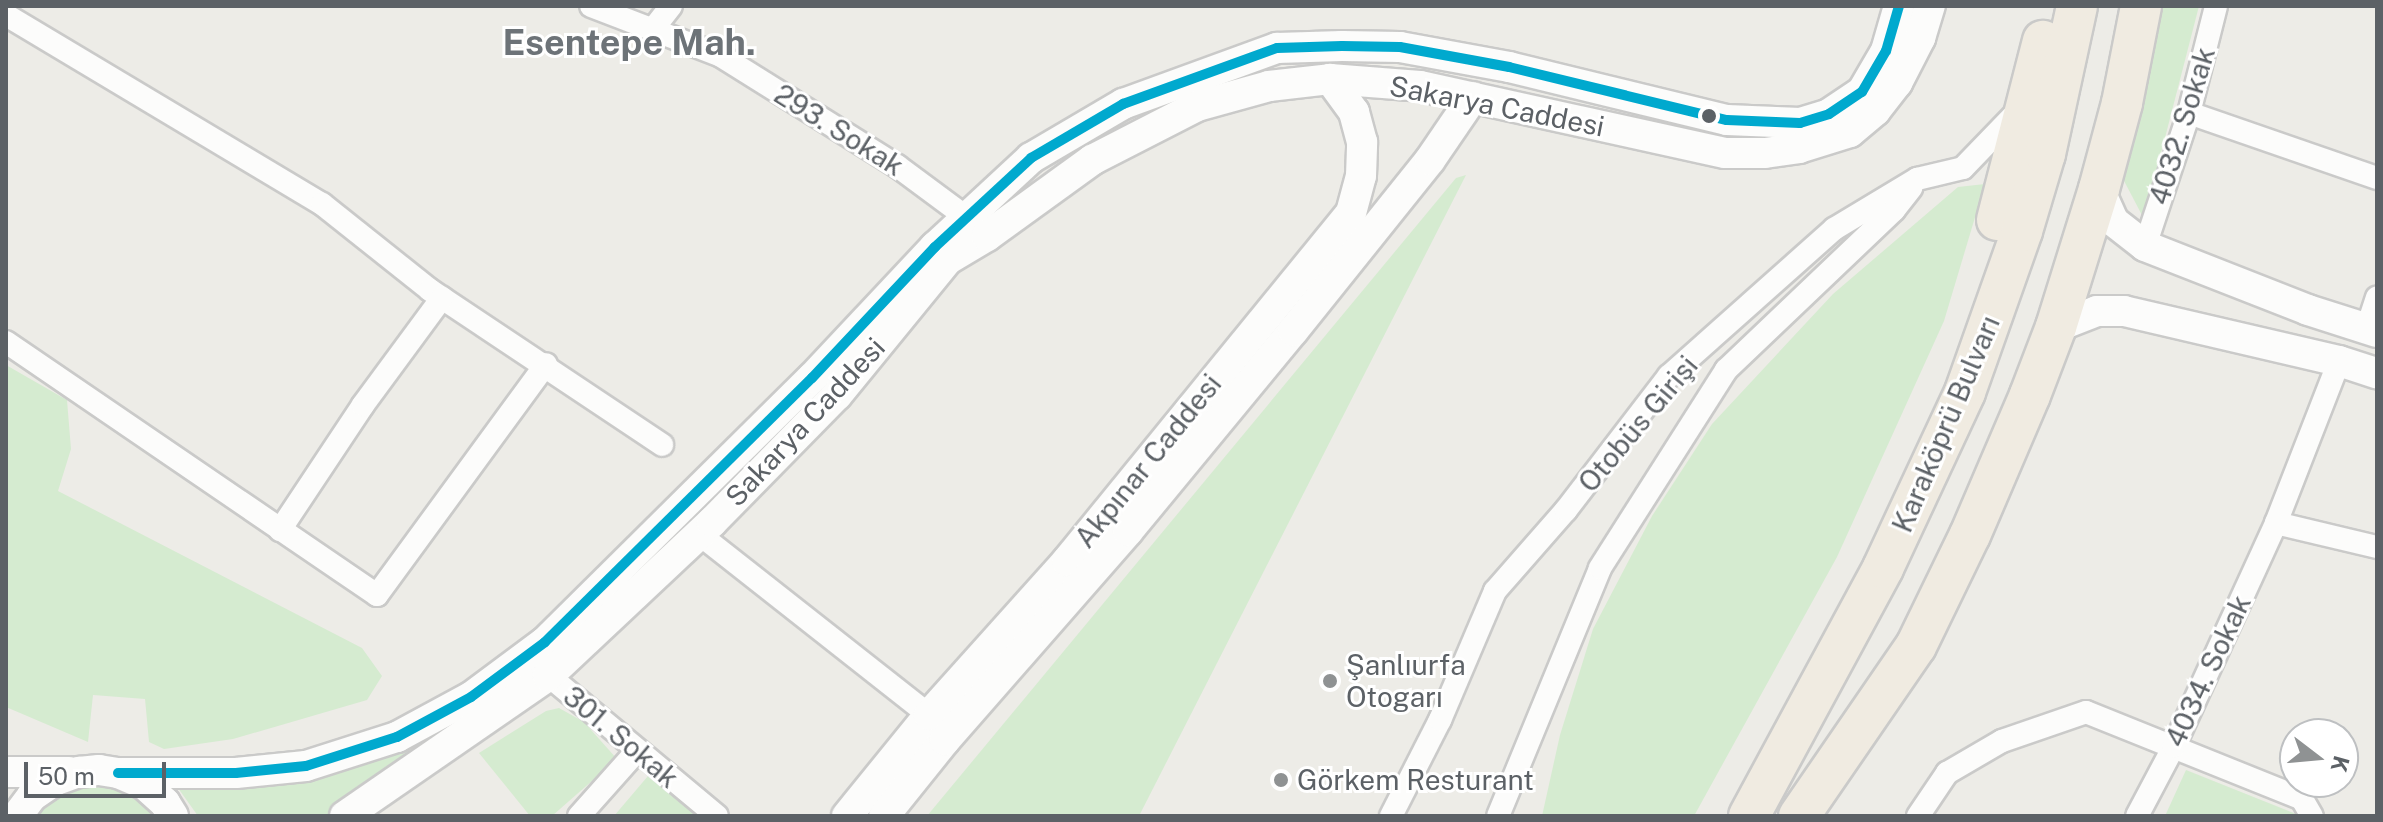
<!DOCTYPE html>
<html>
<head>
<meta charset="utf-8">
<style>
  body { margin:0 }
  #map { position:relative; width:2383px; height:822px; overflow:hidden; background:#edece7; font-family:"Public Sans",sans-serif }
  div>[style] { position:absolute }
  [style*='--x'] { left:calc(var(--x)*1px); top:calc(var(--y)*1px); width:calc(var(--w)*1px); rotate:calc(var(--a)*1deg) }
  .green>* { inset:0; background:#d5ebd0 }
  .roads { filter:drop-shadow(2px 0 #cacac9) drop-shadow(-2px 0 #cacac9) drop-shadow(0 2px #cacac9) drop-shadow(0 -2px #cacac9) }
  .street>* { height:22px; margin:-11px; padding:0 11px; transform-origin:11px; border-radius:11px; background:#fcfcfb }
  .secondary>* { height:30px; margin:-15px; padding:0 15px; transform-origin:15px; border-radius:15px; background:#fcfcfb }
  .highway>* { height:40px; margin:-20px; padding:0 20px; transform-origin:20px; border-radius:20px; background:#f0ebe1 }
  .bus-1>* { height:10px; margin:-5px; padding:0 5px; transform-origin:5px; border-radius:5px; background:#00a9ce }
  .dots>* { width:22px; height:22px; translate:-50% -50%; box-sizing:border-box; border:4px solid #fff; border-radius:50% }
  span { translate:-50% -50%; white-space:nowrap; text-align:center; line-height:1.15; -webkit-text-stroke:6px #fff; paint-order:stroke }
  .street-label { font-size:28px; color:#5c6166 }
  .poi-label { font-size:28px; color:#5c6166 }
  .left { translate:0 -50%; text-align:left }
  .district-label { font-size:36px; color:#6d7378; font-weight:700 }
  .frame { position:absolute; inset:0; border:8px solid #5c6166; pointer-events:none }
  .north { position:absolute; left:2279px; top:718px; width:80px; height:80px; box-sizing:border-box; background:#fff; border:2px solid #bec0c2; border-radius:50%; rotate:106deg; font-size:22px; font-weight:700; line-height:32px; text-align:center; color:#5c6166 }
  .north::after { content:''; display:block; margin:auto; width:28px; height:36px; background:#8f9293; clip-path:polygon(50% 0,100% 100%,50% 72%,0 100%) }
  .scale { position:absolute; left:24px; top:762px; width:142px; height:36px; box-sizing:border-box; border:4px solid #5c6166; border-top:0; padding-left:10px; font-size:24px; line-height:28px; white-space:nowrap; color:#5c6166; -webkit-text-stroke:6px #fff; paint-order:stroke }
</style>
</head>
<body>
<div id="map">
  <div class="green">
    <div style="clip-path:polygon(2160px 6px,2199px 6px,2144px 219px,2122px 177px)"></div>
    <div style="clip-path:polygon(1466px 175px,1139px 816px,927px 816px,1456px 178px)"></div>
    <div style="clip-path:polygon(1985px 184px,1944px 321px,1837px 557px,1694px 816px,1542px 816px,1560px 735px,1593px 629px,1652px 516px,1712px 424px,1833px 294px,1958px 187px)"></div>
    <div style="clip-path:polygon(6px 365px,67px 400px,71px 449px,58px 491px,362px 648px,382px 676px,367px 700px,233px 739px,164px 749px,149px 742px,145px 699px,93px 695px,88px 742px,6px 707px)"></div>
    <div style="clip-path:polygon(559px 708px,584px 722px,617px 759px,552px 816px,530px 816px,479px 753px,546px 711px)"></div>
    <div style="clip-path:polygon(474px 719px,327px 816px,198px 816px,178px 788px,416px 741px,463px 720px)"></div>
    <div style="clip-path:polygon(2186px 770px,2296px 814px,2297px 816px,2165px 816px)"></div>
    <div style="clip-path:polygon(648px 776px,697px 816px,614px 816px)"></div>
    <div style="clip-path:polygon(97px 785px,122px 790px,144px 803px,155px 816px,35px 816px,49px 801px,71px 789px)"></div>
  </div>
  <div class="roads">
    <div class="street">
      <div style="--x:591;--y:6;--w:139;--a:21"></div>
      <div style="--x:721;--y:56;--w:208;--a:32"></div>
      <div style="--x:897;--y:166;--w:101;--a:36.5"></div>
      <div style="--x:6;--y:15;--w:368;--a:30.9"></div>
      <div style="--x:322;--y:204;--w:138;--a:38.5"></div>
      <div style="--x:430;--y:290;--w:279;--a:33.7"></div>
      <div style="--x:653;--y:29;--w:29;--a:-52"></div>
      <div style="--x:2189;--y:113;--w:199;--a:19.1"></div>
      <div style="--x:2145;--y:246;--w:140;--a:-71.7"></div>
      <div style="--x:2189;--y:113;--w:110;--a:-75.8"></div>
      <div style="--x:2367;--y:328;--w:32;--a:-72"></div>
      <div style="--x:6;--y:342;--w:449;--a:34.3"></div>
      <div style="--x:377;--y:595;--w:286;--a:-53.8"></div>
      <div style="--x:2276;--y:523;--w:104;--a:13.4"></div>
      <div style="--x:280;--y:530;--w:150;--a:-56.4"></div>
      <div style="--x:363;--y:405;--w:133;--a:-53.6"></div>
      <div style="--x:699;--y:534;--w:293;--a:38.2"></div>
      <div style="--x:537;--y:666;--w:234;--a:39.8"></div>
      <div style="--x:579;--y:816;--w:87;--a:-48.3"></div>
      <div style="--x:1391;--y:816;--w:108;--a:-63"></div>
      <div style="--x:1440;--y:720;--w:140;--a:-66.9"></div>
      <div style="--x:1495;--y:591;--w:108;--a:-48.8"></div>
      <div style="--x:1566;--y:510;--w:169;--a:-52.5"></div>
      <div style="--x:1669;--y:376;--w:221;--a:-41.7"></div>
      <div style="--x:1834;--y:229;--w:97;--a:-31.1"></div>
      <div style="--x:1917;--y:179;--w:47;--a:-13.4"></div>
      <div style="--x:1963;--y:168;--w:81;--a:-46"></div>
      <div style="--x:1498;--y:816;--w:268;--a:-67.6"></div>
      <div style="--x:1600;--y:568;--w:235;--a:-57.5"></div>
      <div style="--x:1726;--y:370;--w:232;--a:-43.6"></div>
      <div style="--x:1894;--y:210;--w:28;--a:-52"></div>
      <div style="--x:1918;--y:816;--w:52;--a:-56"></div>
      <div style="--x:1947;--y:773;--w:64;--a:-30.2"></div>
      <div style="--x:2002;--y:741;--w:89;--a:-19"></div>
      <div style="--x:2086;--y:712;--w:233;--a:21.9"></div>
      <div style="--x:2302;--y:799;--w:20;--a:60"></div>
      <div style="--x:2137;--y:816;--w:79;--a:-62.1"></div>
      <div style="--x:2174;--y:746;--w:245;--a:-65.4"></div>
      <div style="--x:2276;--y:523;--w:174;--a:-68.7"></div>
    </div>
    <div class="secondary">
      <div style="--x:2099;--y:189;--w:35;--a:66"></div>
      <div style="--x:2113;--y:221;--w:41;--a:38"></div>
      <div style="--x:2145;--y:246;--w:175;--a:21.4"></div>
      <div style="--x:2308;--y:310;--w:72;--a:17.7"></div>
      <div style="--x:2056;--y:327;--w:44;--a:-21.3"></div>
      <div style="--x:2097;--y:311;--w:27;--a:0"></div>
      <div style="--x:2124;--y:311;--w:221;--a:13.1"></div>
      <div style="--x:2339;--y:361;--w:40;--a:18"></div>
      <div style="--x:6;--y:772;--w:63;--a:0"></div>
      <div style="--x:118;--y:773;--w:118;--a:0"></div>
      <div style="--x:236;--y:773;--w:70;--a:-5.7"></div>
      <div style="--x:306;--y:766;--w:96;--a:-17.7"></div>
      <div style="--x:397;--y:737;--w:84;--a:-28.4"></div>
      <div style="--x:471;--y:697;--w:92;--a:-36.6"></div>
      <div style="--x:545;--y:642;--w:375;--a:-44.7"></div>
      <div style="--x:812;--y:378;--w:180;--a:-46.8"></div>
      <div style="--x:935;--y:247;--w:131;--a:-42.8"></div>
      <div style="--x:1031;--y:158;--w:107;--a:-30.4"></div>
      <div style="--x:1123;--y:104;--w:164;--a:-20"></div>
      <div style="--x:1277;--y:48;--w:65;--a:-1.8"></div>
      <div style="--x:1342;--y:46;--w:58;--a:1"></div>
      <div style="--x:1400;--y:47;--w:111;--a:10.4"></div>
      <div style="--x:1509;--y:67;--w:224;--a:13.7"></div>
      <div style="--x:1727;--y:120;--w:73;--a:2.4"></div>
      <div style="--x:1800;--y:123;--w:30;--a:-17"></div>
      <div style="--x:1829;--y:114;--w:40;--a:-34"></div>
      <div style="--x:1862;--y:92;--w:48;--a:-59.7"></div>
      <div style="--x:1886;--y:51;--w:47;--a:-73.9"></div>
      <div style="--x:17;--y:816;--w:25;--a:-53"></div>
      <div style="--x:32;--y:796;--w:27;--a:-34"></div>
      <div style="--x:54;--y:781;--w:27;--a:-20"></div>
      <div style="--x:79;--y:772;--w:20;--a:-6"></div>
      <div style="--x:99;--y:770;--w:19;--a:9"></div>
      <div style="--x:118;--y:773;--w:28;--a:23"></div>
      <div style="--x:144;--y:784;--w:28;--a:42"></div>
      <div style="--x:165;--y:803;--w:15;--a:58"></div>
      <div style="--x:345;--y:816;--w:247;--a:-34.6"></div>
      <div style="--x:548;--y:676;--w:225;--a:-43.2"></div>
      <div style="--x:712;--y:522;--w:178;--a:-45.5"></div>
      <div style="--x:837;--y:395;--w:174;--a:-50.8"></div>
      <div style="--x:947;--y:260;--w:47;--a:-31"></div>
      <div style="--x:987;--y:236;--w:130;--a:-35.9"></div>
      <div style="--x:1092;--y:160;--w:118;--a:-27.2"></div>
      <div style="--x:1197;--y:106;--w:75;--a:-15.5"></div>
      <div style="--x:1269;--y:86;--w:61;--a:-6.5"></div>
      <div style="--x:1330;--y:79;--w:90;--a:4.4"></div>
      <div style="--x:1420;--y:86;--w:312;--a:12.4"></div>
      <div style="--x:1725;--y:153;--w:40;--a:0"></div>
      <div style="--x:1765;--y:153;--w:34;--a:-8"></div>
      <div style="--x:1799;--y:148;--w:53;--a:-17.4"></div>
      <div style="--x:1850;--y:132;--w:33;--a:-40"></div>
      <div style="--x:1875;--y:111;--w:36;--a:-52"></div>
      <div style="--x:1897;--y:83;--w:51;--a:-62.9"></div>
      <div style="--x:1920;--y:38;--w:34;--a:-73"></div>
      <div style="--x:847;--y:816;--w:130;--a:-50.9"></div>
      <div style="--x:929;--y:715;--w:207;--a:-48.1"></div>
      <div style="--x:1067;--y:561;--w:449;--a:-50.8"></div>
      <div style="--x:1351;--y:213;--w:38;--a:-75"></div>
      <div style="--x:1361;--y:176;--w:34;--a:-88"></div>
      <div style="--x:1362;--y:142;--w:31;--a:-105"></div>
      <div style="--x:1354;--y:112;--w:41;--a:-126"></div>
      <div style="--x:884;--y:816;--w:97;--a:-51.2"></div>
      <div style="--x:945;--y:740;--w:278;--a:-48.8"></div>
      <div style="--x:1128;--y:531;--w:259;--a:-50.5"></div>
      <div style="--x:1293;--y:331;--w:219;--a:-51.3"></div>
      <div style="--x:1430;--y:160;--w:76;--a:-55.7"></div>
    </div>
    <div class="highway">
      <div style="--x:1997;--y:220;--w:185;--a:-75.6"></div>
      <div style="--x:1749;--y:816;--w:282;--a:-61.6"></div>
      <div style="--x:1883;--y:568;--w:194;--a:-65"></div>
      <div style="--x:1965;--y:392;--w:171;--a:-70.5"></div>
      <div style="--x:2022;--y:231;--w:80;--a:-73.4"></div>
      <div style="--x:2045;--y:154;--w:151;--a:-77.8"></div>
      <div style="--x:1799;--y:816;--w:206;--a:-55.5"></div>
      <div style="--x:1916;--y:646;--w:123;--a:-64.1"></div>
      <div style="--x:1970;--y:535;--w:152;--a:-66.8"></div>
      <div style="--x:2030;--y:395;--w:73;--a:-69.1"></div>
      <div style="--x:2056;--y:327;--w:145;--a:-72.7"></div>
      <div style="--x:2099;--y:189;--w:89;--a:-75"></div>
      <div style="--x:2122;--y:103;--w:99;--a:-78.9"></div>
    </div>
  </div>
  <div class="bus-1">
    <div style="--x:118;--y:773;--w:118;--a:0"></div>
    <div style="--x:236;--y:773;--w:70;--a:-5.7"></div>
    <div style="--x:306;--y:766;--w:96;--a:-17.7"></div>
    <div style="--x:397;--y:737;--w:84;--a:-28.4"></div>
    <div style="--x:471;--y:697;--w:92;--a:-36.6"></div>
    <div style="--x:545;--y:642;--w:375;--a:-44.7"></div>
    <div style="--x:812;--y:378;--w:180;--a:-46.8"></div>
    <div style="--x:935;--y:247;--w:131;--a:-42.8"></div>
    <div style="--x:1031;--y:158;--w:107;--a:-30.4"></div>
    <div style="--x:1123;--y:104;--w:164;--a:-20"></div>
    <div style="--x:1277;--y:48;--w:65;--a:-1.8"></div>
    <div style="--x:1342;--y:46;--w:58;--a:1"></div>
    <div style="--x:1400;--y:47;--w:111;--a:10.4"></div>
    <div style="--x:1509;--y:67;--w:224;--a:13.7"></div>
    <div style="--x:1727;--y:120;--w:73;--a:2.4"></div>
    <div style="--x:1800;--y:123;--w:30;--a:-17"></div>
    <div style="--x:1829;--y:114;--w:40;--a:-34"></div>
    <div style="--x:1862;--y:92;--w:48;--a:-59.7"></div>
    <div style="--x:1886;--y:51;--w:47;--a:-73.9"></div>
  </div>
  <div class="dots">
    <div style="left:1709px;top:116px;background:#5c6166"></div>
    <div style="left:1330px;top:681px;background:#8f9293"></div>
    <div style="left:1281px;top:780px;background:#8f9293"></div>
  </div>
  <div class="street-label">
    <span style="left:1497px;top:106px;rotate:11deg">Sakarya Caddesi</span>
    <span style="left:2182px;top:126px;rotate:-73deg">4032. Sokak</span>
    <span style="left:839px;top:130px;rotate:32deg">293. Sokak</span>
    <span style="left:805px;top:422px;rotate:-47deg">Sakarya Caddesi</span>
    <span style="left:1638px;top:424px;rotate:-50deg">Otobüs Girişi</span>
    <span style="left:1946px;top:424px;rotate:-67deg">Karaköprü Bulvarı</span>
    <span style="left:1148px;top:461px;rotate:-51deg">Akpınar Caddesi</span>
    <span style="left:2208px;top:671px;rotate:-65deg">4034. Sokak</span>
    <span style="left:621px;top:737px;rotate:40deg">301. Sokak</span>
  </div>
  <div class="poi-label">
    <span class="left" style="left:1346px;top:681px">Şanlıurfa<br>Otogarı</span>
    <span class="left" style="left:1297px;top:780px">Görkem Resturant</span>
  </div>
  <div class="district-label">
    <span style="left:629px;top:43px">Esentepe Mah.</span>
  </div>
  <div class="frame"></div>
  <div class="north">K</div>
  <div class="scale">50 m</div>
</div>
</body>
</html>
